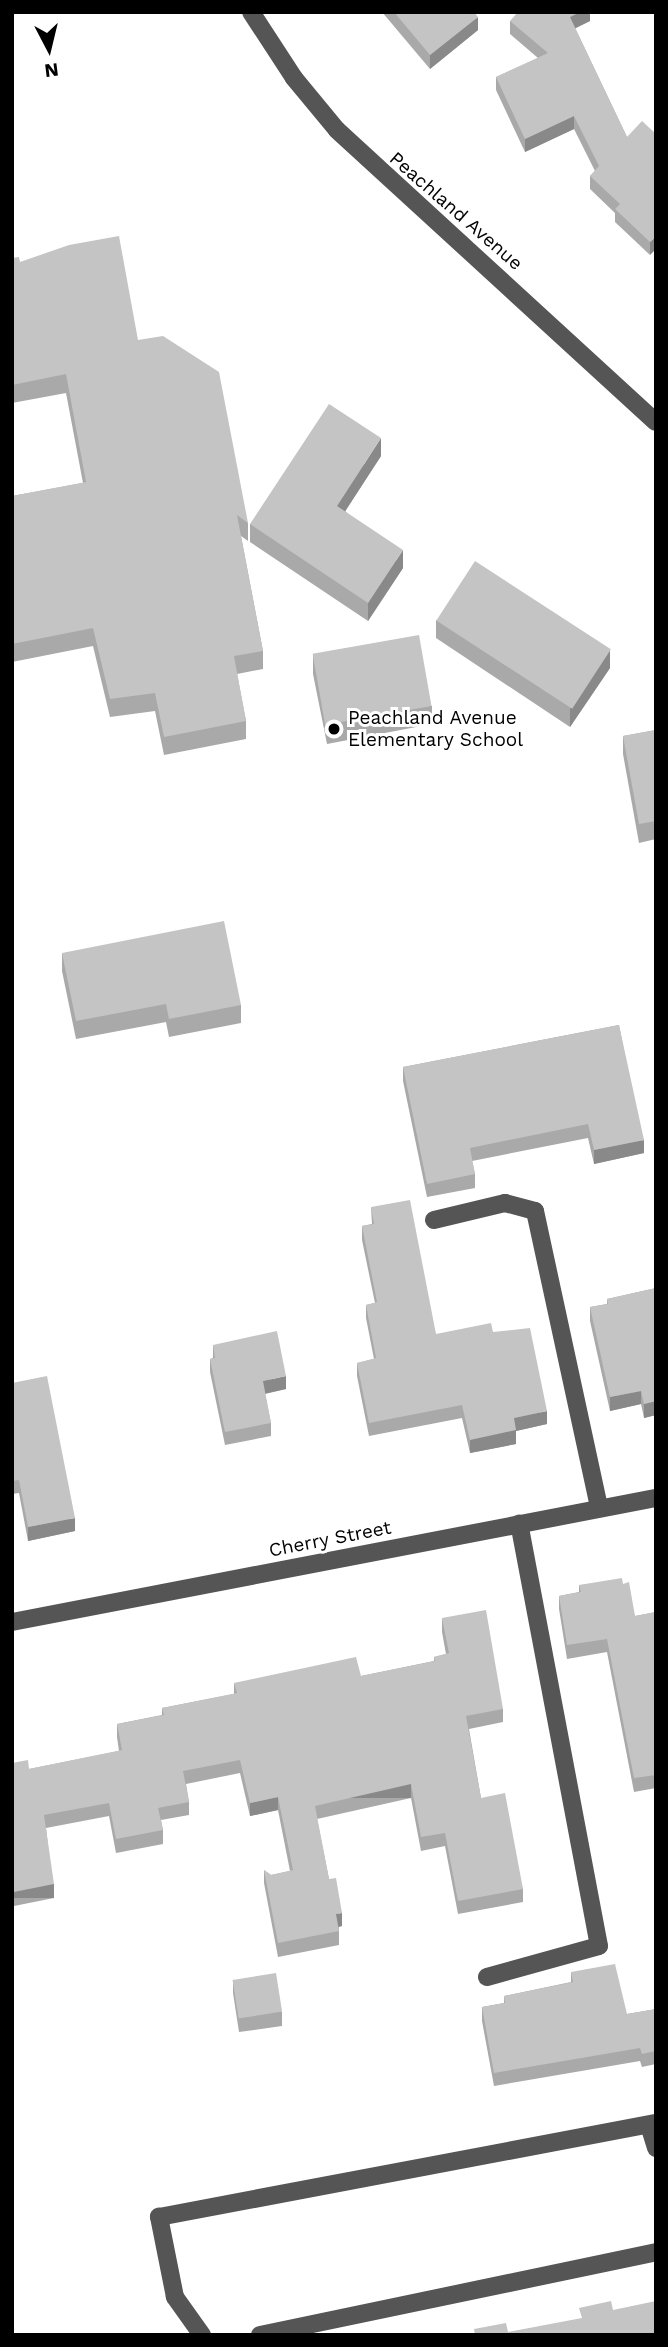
<!DOCTYPE html>
<html>
<head>
<meta charset="utf-8">
<style>
  body { margin:0 }
  #map { position:relative; width:668px; height:2347px; overflow:hidden; background:#fff; font-family:"Work Sans",sans-serif }
  div>[style] { position:absolute }
  [style*='--x'] { left:calc(var(--x)*1px); top:calc(var(--y)*1px); width:calc(var(--w)*1px); rotate:calc(var(--a)*1deg) }
  .minor>* { height:18px; margin:-9px; padding:0 9px; transform-origin:9px; border-radius:9px; background:#555 }
  .wall>* { inset:0; background:#a9a9a9 }
  .shaded-wall>* { inset:0; background:#898989; transform-origin:0 0 }
  .building>* { inset:0; background:#c4c4c4; transform-origin:0 0 }
  .dots>* { width:19px; height:19px; translate:-50% -50%; box-sizing:border-box; border:4px solid #fff; border-radius:50% }
  span { translate:-50% -50%; white-space:nowrap; text-align:center; line-height:1.15; -webkit-text-stroke:6px #fff; paint-order:stroke }
  .street-label { font-size:19px; color:#000 }
  .poi-label { font-size:19px; color:#000 }
  .left { translate:0 -50%; text-align:left }
  .frame { position:absolute; inset:0; border:14px solid #000; pointer-events:none }
  .north { position:absolute; left:14px; top:14px; width:70px; height:70px; -webkit-text-stroke:5px #fff; paint-order:stroke; rotate:173deg; font-size:19px; font-weight:700; line-height:28px; text-align:center; color:#000 }
  .north::after { content:''; display:block; margin:auto; width:24px; height:32px; background:#000; clip-path:polygon(50% 0,100% 100%,50% 72%,0 100%) }
</style>
</head>
<body>
<div id="map">
  <div class="minor">
    <div style="--x:251;--y:12;--w:79;--a:56.9"></div>
    <div style="--x:294;--y:78;--w:67;--a:50.4"></div>
    <div style="--x:337;--y:130;--w:432;--a:42.5"></div>
    <div style="--x:434;--y:1220;--w:73;--a:-13.5"></div>
    <div style="--x:505;--y:1203;--w:31;--a:15"></div>
    <div style="--x:535;--y:1211;--w:304;--a:77.8"></div>
    <div style="--x:12;--y:1622;--w:656;--a:-10.9"></div>
    <div style="--x:487;--y:1977;--w:116;--a:-15.5"></div>
    <div style="--x:599;--y:1946;--w:430;--a:-100.7"></div>
    <div style="--x:649;--y:2125;--w:24;--a:73"></div>
    <div style="--x:202;--y:2335;--w:47;--a:-125.4"></div>
    <div style="--x:175;--y:2297;--w:82;--a:-101.3"></div>
    <div style="--x:159;--y:2217;--w:506;--a:-10.71"></div>
    <div style="--x:260;--y:2335;--w:405;--a:-11.8"></div>
  </div>
  <div class="wall">
    <div style="clip-path:polygon(382px 12px,474px 12px,478px 30px,430px 69px)"></div>
    <div style="clip-path:polygon(590px 12px,590px 21px,575px 28px,627px 137px,656px 134px,650px 255px,615px 222px,615px 213px,590px 189px,590px 176px,595px 171px,574px 129px,525px 152px,496px 90px,496px 77px,538px 58px,510px 34px,510px 21px)"></div>
    <div style="clip-path:polygon(12px 258px,20px 262px,138px 340px,248px 523px,248px 541px,241px 536px,263px 651px,263px 669px,237px 674px,246px 721px,246px 739px,164px 755px,155px 711px,110px 717px,93px 646px,12px 662px,12px 496px,83px 483px,66px 393px,12px 403px)"></div>
    <div style="clip-path:polygon(381px 456px,345px 511px,403px 568px,368px 621px,250px 542px,250px 524px)"></div>
    <div style="clip-path:polygon(436px 620px,610px 668px,570px 727px,436px 638px)"></div>
    <div style="clip-path:polygon(313px 655px,432px 706px,432px 724px,327px 744px,313px 674px)"></div>
    <div style="clip-path:polygon(656px 730px,656px 839px,639px 843px,623px 754px,623px 736px)"></div>
    <div style="clip-path:polygon(62px 953px,241px 1005px,241px 1023px,169px 1037px,166px 1022px,76px 1039px,62px 971px)"></div>
    <div style="clip-path:polygon(619px 1025px,644px 1153px,594px 1164px,588px 1138px,472px 1161px,475px 1174px,475px 1188px,427px 1197px,403px 1081px,403px 1067px)"></div>
    <div style="clip-path:polygon(371px 1207px,436px 1334px,493px 1332px,547px 1424px,516px 1431px,516px 1444px,470px 1453px,462px 1418px,369px 1436px,357px 1376px,357px 1363px,374px 1359px,366px 1318px,366px 1305px,375px 1303px,362px 1240px,362px 1226px,372px 1224px)"></div>
    <div style="clip-path:polygon(656px 1288px,656px 1415px,644px 1418px,641px 1404px,610px 1411px,590px 1321px,590px 1307px,607px 1304px,607px 1299px)"></div>
    <div style="clip-path:polygon(213px 1345px,286px 1389px,265px 1394px,271px 1423px,271px 1436px,225px 1445px,210px 1372px,210px 1359px,213px 1358px)"></div>
    <div style="clip-path:polygon(12px 1383px,75px 1531px,28px 1541px,19px 1493px,12px 1494px)"></div>
    <div style="clip-path:polygon(623px 1584px,635px 1616px,656px 1612px,656px 1788px,634px 1792px,607px 1652px,567px 1659px,559px 1609px,559px 1596px,579px 1592px,579px 1585px)"></div>
    <div style="clip-path:polygon(442px 1618px,503px 1709px,503px 1722px,469px 1729px,481px 1798px,523px 1889px,523px 1902px,458px 1914px,445px 1846px,421px 1851px,411px 1798px,317px 1819px,329px 1879px,342px 1926px,339px 1927px,339px 1945px,278px 1957px,264px 1883px,264px 1870px,271px 1875px,290px 1871px,278px 1810px,250px 1816px,240px 1773px,186px 1784px,189px 1802px,189px 1815px,161px 1820px,163px 1830px,163px 1844px,116px 1853px,109px 1816px,46px 1828px,54px 1898px,14px 1906px,13px 1897px,12px 1897px,12px 1763px,29px 1769px,119px 1751px,117px 1737px,117px 1724px,162px 1715px,162px 1708px,234px 1694px,234px 1683px,361px 1676px,434px 1661px,434px 1657px,446px 1654px,442px 1632px)"></div>
    <div style="clip-path:polygon(571px 1972px,627px 2014px,656px 2009px,656px 2064px,642px 2067px,640px 2061px,494px 2086px,482px 2021px,482px 2007px,504px 2003px,504px 1996px,571px 1982px)"></div>
    <div style="clip-path:polygon(233px 1980px,282px 2012px,282px 2026px,239px 2032px,233px 1993px)"></div>
  </div>
  <div class="shaded-wall">
    <div style="clip-path:polygon(580px 12px,590px 12px,590px 21px,570px 31px,570px 17px)"></div>
    <div style="clip-path:polygon(478px 17px,478px 30px,430px 69px,430px 55px)"></div>
    <div style="clip-path:polygon(574px 116px,574px 129px,525px 152px,525px 139px)"></div>
    <div style="clip-path:polygon(656px 236px,656px 249px,650px 255px,650px 242px)"></div>
    <div style="clip-path:polygon(381px 438px,381px 456px,337px 524px,337px 506px)"></div>
    <div style="clip-path:polygon(403px 550px,403px 568px,368px 621px,368px 603px)"></div>
    <div style="clip-path:polygon(610px 650px,610px 668px,570px 727px,570px 709px)"></div>
    <div style="clip-path:polygon(644px 1140px,644px 1153px,594px 1164px,594px 1150px)"></div>
    <div style="clip-path:polygon(286px 1376px,286px 1389px,263px 1394px,263px 1381px)"></div>
    <div style="clip-path:polygon(641px 1391px,641px 1404px,610px 1411px,610px 1397px)"></div>
    <div style="clip-path:polygon(656px 1401px,656px 1415px,644px 1418px,644px 1404px)"></div>
    <div style="clip-path:polygon(547px 1411px,547px 1424px,516px 1431px,516px 1444px,470px 1453px,470px 1440px,514px 1418px)"></div>
    <div style="clip-path:polygon(75px 1518px,75px 1531px,28px 1541px,28px 1527px)"></div>
    <div style="left:411px;top:1784px;width:14px;height:98px;rotate:90deg"></div>
    <div style="clip-path:polygon(278px 1797px,278px 1810px,250px 1816px,250px 1803px)"></div>
    <div style="left:54px;top:1884px;width:14px;height:41px;rotate:90deg"></div>
    <div style="clip-path:polygon(342px 1913px,342px 1926px,336px 1927px,336px 1914px)"></div>
  </div>
  <div class="building">
    <div style="clip-path:polygon(394px 12px,474px 12px,478px 17px,430px 55px)"></div>
    <div style="clip-path:polygon(518px 12px,580px 12px,570px 17px,627px 137px,642px 121px,656px 134px,656px 236px,650px 242px,615px 209px,620px 204px,590px 176px,599px 166px,574px 116px,525px 139px,496px 77px,548px 53px,510px 21px)"></div>
    <div style="clip-path:polygon(119px 236px,138px 340px,163px 336px,219px 372px,248px 523px,237px 515px,263px 651px,234px 656px,246px 721px,164px 737px,155px 693px,110px 699px,93px 628px,12px 644px,12px 496px,86px 482px,66px 374px,12px 385px,12px 258px,19px 257px,20px 262px,69px 245px)"></div>
    <div style="clip-path:polygon(329px 404px,381px 438px,337px 506px,403px 550px,368px 603px,250px 524px)"></div>
    <div style="left:475px;top:561px;width:162px;height:71px;rotate:33deg"></div>
    <div style="left:419px;top:635px;width:72px;height:108px;rotate:80deg"></div>
    <div style="clip-path:polygon(656px 730px,656px 821px,639px 824px,623px 736px)"></div>
    <div style="clip-path:polygon(224px 921px,241px 1005px,169px 1019px,166px 1004px,76px 1021px,62px 953px)"></div>
    <div style="clip-path:polygon(619px 1025px,644px 1140px,594px 1150px,588px 1124px,470px 1148px,475px 1174px,427px 1184px,403px 1067px)"></div>
    <div style="clip-path:polygon(410px 1200px,436px 1334px,491px 1323px,493px 1332px,530px 1328px,547px 1411px,514px 1418px,516px 1430px,470px 1440px,462px 1405px,369px 1423px,357px 1363px,376px 1358px,366px 1305px,377px 1302px,362px 1226px,374px 1224px,371px 1207px)"></div>
    <div style="clip-path:polygon(656px 1288px,656px 1401px,644px 1404px,641px 1391px,610px 1397px,590px 1307px,608px 1304px,607px 1299px)"></div>
    <div style="clip-path:polygon(277px 1331px,286px 1376px,263px 1381px,271px 1423px,225px 1432px,210px 1359px,215px 1358px,213px 1345px)"></div>
    <div style="clip-path:polygon(47px 1376px,75px 1518px,28px 1527px,19px 1480px,12px 1481px,12px 1383px)"></div>
    <div style="clip-path:polygon(622px 1578px,623px 1584px,629px 1582px,635px 1616px,656px 1612px,656px 1775px,634px 1778px,607px 1639px,567px 1645px,559px 1596px,581px 1592px,579px 1585px)"></div>
    <div style="clip-path:polygon(486px 1610px,503px 1709px,466px 1716px,481px 1798px,505px 1793px,523px 1889px,458px 1901px,445px 1833px,421px 1837px,411px 1784px,315px 1806px,329px 1879px,336px 1878px,342px 1913px,336px 1914px,339px 1931px,278px 1943px,264px 1870px,271px 1875px,293px 1870px,278px 1797px,250px 1803px,240px 1760px,183px 1771px,189px 1802px,158px 1808px,163px 1830px,116px 1839px,109px 1803px,44px 1815px,54px 1884px,14px 1892px,13px 1884px,12px 1884px,12px 1763px,28px 1760px,29px 1769px,122px 1750px,117px 1724px,164px 1715px,162px 1708px,237px 1693px,234px 1683px,356px 1657px,361px 1676px,435px 1661px,434px 1657px,449px 1653px,442px 1618px)"></div>
    <div style="clip-path:polygon(615px 1964px,627px 2014px,656px 2009px,656px 2051px,642px 2054px,640px 2048px,494px 2073px,482px 2007px,505px 2003px,504px 1996px,573px 1982px,571px 1972px)"></div>
    <div style="left:276px;top:1973px;width:39px;height:44px;rotate:81deg"></div>
    <div style="clip-path:polygon(611px 2301px,613px 2310px,656px 2301px,656px 2335px,475px 2335px,474px 2329px,506px 2323px,508px 2332px,582px 2318px,579px 2308px)"></div>
  </div>
  <div class="dots">
    <div style="left:334px;top:729px;background:#000"></div>
  </div>
  <div class="street-label">
    <span style="left:456px;top:211px;rotate:41deg">Peachland Avenue</span>
    <span style="left:330px;top:1539px;rotate:-11deg">Cherry Street</span>
  </div>
  <div class="poi-label">
    <span class="left" style="left:348px;top:729px">Peachland Avenue<br>Elementary School</span>
  </div>
  <div class="frame"></div>
  <div class="north">N</div>
</div>
</body>
</html>
